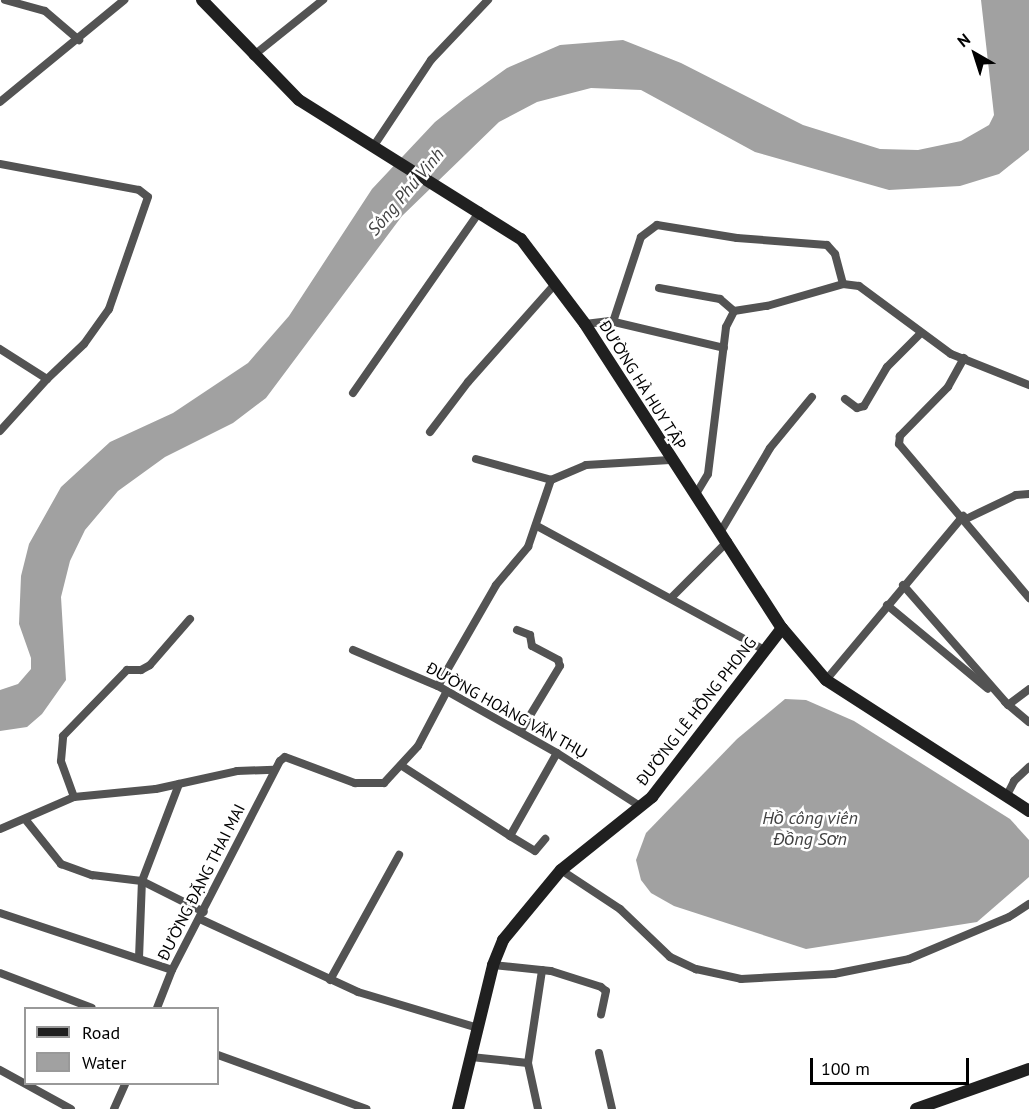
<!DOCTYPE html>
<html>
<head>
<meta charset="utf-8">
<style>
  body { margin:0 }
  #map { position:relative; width:1029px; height:1109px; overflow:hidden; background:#fff; font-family:"PT Sans",sans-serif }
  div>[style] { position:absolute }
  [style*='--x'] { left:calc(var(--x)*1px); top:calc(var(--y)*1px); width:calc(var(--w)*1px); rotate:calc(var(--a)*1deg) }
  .water>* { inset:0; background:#a1a1a1 }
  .minor>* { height:8px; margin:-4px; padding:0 4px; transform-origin:4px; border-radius:4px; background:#535353 }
  .secondary>* { height:12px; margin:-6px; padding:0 6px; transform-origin:6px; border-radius:6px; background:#202020 }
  span { translate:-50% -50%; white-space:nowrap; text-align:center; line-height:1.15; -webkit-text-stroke:5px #fff; paint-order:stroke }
  .street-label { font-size:16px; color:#000 }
  .water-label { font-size:18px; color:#424242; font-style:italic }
  .legend { position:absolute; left:24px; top:1007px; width:195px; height:78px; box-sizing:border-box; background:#fff; border:2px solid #999; margin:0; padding:8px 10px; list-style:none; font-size:18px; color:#000 }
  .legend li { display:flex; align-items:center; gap:12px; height:30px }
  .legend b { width:30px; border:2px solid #999 }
  .north { position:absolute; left:945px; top:24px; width:60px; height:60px; -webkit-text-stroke:4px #fff; paint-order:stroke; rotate:321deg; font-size:16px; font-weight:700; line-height:24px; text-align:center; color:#000 }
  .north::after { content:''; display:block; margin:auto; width:21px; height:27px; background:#000; clip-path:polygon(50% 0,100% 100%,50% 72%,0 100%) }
  .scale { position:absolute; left:810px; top:1058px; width:159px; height:27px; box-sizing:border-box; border:3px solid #000; border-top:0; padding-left:8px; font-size:18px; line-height:21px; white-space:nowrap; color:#000; -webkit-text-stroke:4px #fff; paint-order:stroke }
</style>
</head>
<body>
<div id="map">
  <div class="water">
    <div style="clip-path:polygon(981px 0,1029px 0,1029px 150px,999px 174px,960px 186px,889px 190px,755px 152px,641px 90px,591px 88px,537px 102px,499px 122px,402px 216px,266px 398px,233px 423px,165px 457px,118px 491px,85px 530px,70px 561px,61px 597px,66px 680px,42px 714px,27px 727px,0 731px,0 690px,18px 684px,31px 669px,31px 658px,19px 624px,21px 576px,29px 544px,61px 487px,110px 442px,173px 413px,248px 363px,289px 316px,372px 189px,435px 122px,464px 99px,507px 68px,560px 45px,623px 40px,681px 63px,803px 125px,880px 149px,918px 150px,961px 141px,989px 125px,994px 115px)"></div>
    <div style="clip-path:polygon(785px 699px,806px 700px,854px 721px,1010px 819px,1029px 840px,1029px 877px,977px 922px,806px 949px,674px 906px,651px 893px,641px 880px,636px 860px,646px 833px,737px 739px)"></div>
  </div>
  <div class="minor">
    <div style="--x:5;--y:0;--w:41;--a:15.4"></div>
    <div style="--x:45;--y:11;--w:45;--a:40.5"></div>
    <div style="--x:253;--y:56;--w:90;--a:-38.7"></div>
    <div style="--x:0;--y:102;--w:161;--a:-39.4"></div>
    <div style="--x:373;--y:147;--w:105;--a:-56.3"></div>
    <div style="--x:431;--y:60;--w:83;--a:-46.5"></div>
    <div style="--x:0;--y:164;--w:141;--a:10.6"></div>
    <div style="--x:139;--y:190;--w:11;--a:38"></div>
    <div style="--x:148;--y:197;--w:119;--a:109.2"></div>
    <div style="--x:109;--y:309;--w:43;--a:125.5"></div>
    <div style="--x:84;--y:344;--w:51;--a:136.6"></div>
    <div style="--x:659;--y:288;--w:62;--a:10.2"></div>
    <div style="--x:720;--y:299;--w:18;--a:41"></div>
    <div style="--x:613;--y:322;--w:89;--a:-71.8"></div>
    <div style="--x:641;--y:237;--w:20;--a:-37"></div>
    <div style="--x:657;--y:225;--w:81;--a:9.2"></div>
    <div style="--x:737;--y:238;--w:90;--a:4.4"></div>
    <div style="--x:827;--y:245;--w:12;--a:48"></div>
    <div style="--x:835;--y:254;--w:31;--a:75"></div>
    <div style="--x:585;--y:324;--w:25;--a:-7"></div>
    <div style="--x:610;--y:321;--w:117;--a:13.3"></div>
    <div style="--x:0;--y:349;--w:56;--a:32.6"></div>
    <div style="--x:47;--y:379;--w:70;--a:132.1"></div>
    <div style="--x:964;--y:358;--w:33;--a:119"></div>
    <div style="--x:948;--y:387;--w:69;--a:134.4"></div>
    <div style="--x:900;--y:436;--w:8;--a:97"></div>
    <div style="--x:899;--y:444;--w:202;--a:49.8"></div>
    <div style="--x:353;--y:393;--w:222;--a:-55.1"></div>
    <div style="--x:845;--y:399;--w:15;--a:37"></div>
    <div style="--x:857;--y:408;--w:7;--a:-16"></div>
    <div style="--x:864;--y:406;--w:45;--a:-59.5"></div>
    <div style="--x:887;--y:367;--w:47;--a:-45"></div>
    <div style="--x:430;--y:432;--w:63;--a:-52.8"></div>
    <div style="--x:468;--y:382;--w:131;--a:-48.4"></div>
    <div style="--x:476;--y:459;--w:78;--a:15.6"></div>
    <div style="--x:696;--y:494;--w:23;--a:-59"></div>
    <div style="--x:708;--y:474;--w:148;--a:-83"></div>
    <div style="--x:726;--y:327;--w:18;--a:-63"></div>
    <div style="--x:734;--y:311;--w:33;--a:-9"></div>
    <div style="--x:767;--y:306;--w:79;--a:-16.1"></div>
    <div style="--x:843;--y:284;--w:16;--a:7"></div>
    <div style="--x:859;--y:286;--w:114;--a:36.5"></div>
    <div style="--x:951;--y:354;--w:84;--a:21.7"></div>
    <div style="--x:966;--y:519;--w:55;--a:-25.6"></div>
    <div style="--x:1016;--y:495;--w:13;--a:-4"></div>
    <div style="--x:537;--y:526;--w:259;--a:28.6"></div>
    <div style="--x:721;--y:531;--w:96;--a:-59.4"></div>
    <div style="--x:770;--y:448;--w:66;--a:-50.5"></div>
    <div style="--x:903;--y:585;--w:159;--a:48.8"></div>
    <div style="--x:1008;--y:705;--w:26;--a:-37"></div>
    <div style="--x:672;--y:597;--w:79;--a:-45"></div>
    <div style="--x:887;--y:605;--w:131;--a:39.7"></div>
    <div style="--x:517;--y:630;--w:14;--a:21"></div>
    <div style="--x:530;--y:635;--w:11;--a:80"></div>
    <div style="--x:532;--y:646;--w:30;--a:28"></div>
    <div style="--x:558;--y:660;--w:6;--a:72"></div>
    <div style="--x:560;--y:666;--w:77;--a:121.2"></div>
    <div style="--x:353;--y:650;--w:92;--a:23"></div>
    <div style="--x:438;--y:686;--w:137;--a:29.4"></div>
    <div style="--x:557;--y:753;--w:98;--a:32.6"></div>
    <div style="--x:826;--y:680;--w:214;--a:-50.1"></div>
    <div style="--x:438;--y:686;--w:116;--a:-60.1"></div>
    <div style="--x:496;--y:585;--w:50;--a:-49.9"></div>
    <div style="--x:528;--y:547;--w:71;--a:-71.1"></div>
    <div style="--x:551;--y:480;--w:38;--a:-23"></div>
    <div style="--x:586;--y:465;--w:84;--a:-3.4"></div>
    <div style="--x:1005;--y:702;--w:31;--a:40"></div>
    <div style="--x:402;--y:766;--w:129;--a:32.9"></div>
    <div style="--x:510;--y:836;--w:95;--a:-60.5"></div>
    <div style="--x:74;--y:797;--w:38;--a:-110"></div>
    <div style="--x:61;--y:761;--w:25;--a:-85"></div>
    <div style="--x:63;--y:736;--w:92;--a:-45.9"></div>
    <div style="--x:127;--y:670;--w:14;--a:0"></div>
    <div style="--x:141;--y:670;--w:10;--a:-29"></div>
    <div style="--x:150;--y:665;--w:61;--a:-49"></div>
    <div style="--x:1006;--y:797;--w:18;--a:-63"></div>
    <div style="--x:1014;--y:781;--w:21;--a:-43"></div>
    <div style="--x:25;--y:819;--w:58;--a:51.3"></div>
    <div style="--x:61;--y:864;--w:33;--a:20"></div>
    <div style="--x:92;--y:875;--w:50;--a:6.8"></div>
    <div style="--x:142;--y:881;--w:69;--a:26.6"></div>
    <div style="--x:0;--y:829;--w:81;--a:-23.4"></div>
    <div style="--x:74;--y:797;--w:82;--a:-5.6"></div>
    <div style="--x:156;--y:789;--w:83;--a:-12.5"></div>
    <div style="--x:237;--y:771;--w:37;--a:-2"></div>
    <div style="--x:510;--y:836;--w:29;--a:31"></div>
    <div style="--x:535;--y:851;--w:16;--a:-50"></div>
    <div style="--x:561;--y:870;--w:71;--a:33.5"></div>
    <div style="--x:620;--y:909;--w:69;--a:43.8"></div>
    <div style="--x:670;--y:957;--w:29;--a:25"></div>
    <div style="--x:696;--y:969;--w:46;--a:12.5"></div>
    <div style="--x:741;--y:979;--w:93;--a:-3.1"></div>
    <div style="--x:834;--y:974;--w:76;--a:-11.3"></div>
    <div style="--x:909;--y:959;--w:108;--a:-22.8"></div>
    <div style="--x:1009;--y:917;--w:24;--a:-33"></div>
    <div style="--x:0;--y:913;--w:181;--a:18.3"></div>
    <div style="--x:200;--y:919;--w:174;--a:24.8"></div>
    <div style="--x:358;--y:992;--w:125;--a:16.7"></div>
    <div style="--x:139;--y:958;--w:77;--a:-87.8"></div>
    <div style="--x:142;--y:881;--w:104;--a:-69.1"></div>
    <div style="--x:493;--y:965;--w:58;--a:5.9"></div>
    <div style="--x:551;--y:971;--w:52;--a:17.7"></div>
    <div style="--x:601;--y:987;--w:6;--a:39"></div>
    <div style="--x:606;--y:991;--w:24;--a:102"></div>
    <div style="--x:0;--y:973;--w:98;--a:20.8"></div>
    <div style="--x:330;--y:980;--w:143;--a:-61.1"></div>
    <div style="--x:157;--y:1008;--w:41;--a:-68.5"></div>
    <div style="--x:172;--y:970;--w:235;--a:-62.7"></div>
    <div style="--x:280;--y:761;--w:6;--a:-39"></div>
    <div style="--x:285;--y:757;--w:75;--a:20.4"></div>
    <div style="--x:355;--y:783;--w:29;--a:0"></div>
    <div style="--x:384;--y:783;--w:50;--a:-47.4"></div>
    <div style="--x:418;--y:746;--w:62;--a:-62.2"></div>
    <div style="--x:599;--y:1053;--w:57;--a:76.9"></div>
    <div style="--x:218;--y:1055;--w:158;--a:20"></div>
    <div style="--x:471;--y:1057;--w:57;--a:6"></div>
    <div style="--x:0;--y:1070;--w:81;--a:28.8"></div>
    <div style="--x:114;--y:1109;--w:27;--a:-66"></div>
    <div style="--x:538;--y:1109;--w:47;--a:-102.3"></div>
    <div style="--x:528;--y:1063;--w:94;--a:-81.4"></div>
  </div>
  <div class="secondary">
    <div style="--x:202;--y:0;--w:139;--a:45.9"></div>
    <div style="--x:299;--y:100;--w:262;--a:32.1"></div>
    <div style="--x:521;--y:239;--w:106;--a:53"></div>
    <div style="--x:585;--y:324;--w:362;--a:57.1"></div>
    <div style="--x:782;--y:628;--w:68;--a:49.8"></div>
    <div style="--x:826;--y:680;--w:242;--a:32.8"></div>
    <div style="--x:458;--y:1109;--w:148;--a:-76.3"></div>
    <div style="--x:493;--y:965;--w:27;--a:-68"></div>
    <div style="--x:503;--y:940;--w:91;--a:-50.4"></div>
    <div style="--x:561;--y:870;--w:117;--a:-38.7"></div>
    <div style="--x:652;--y:797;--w:213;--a:-52.4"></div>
    <div style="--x:916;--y:1109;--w:120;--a:-19.5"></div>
  </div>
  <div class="street-label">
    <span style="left:643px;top:385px;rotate:58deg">ĐƯỜNG HÀ HUY TẬP</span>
    <span style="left:507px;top:710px;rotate:29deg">ĐƯỜNG HOÀNG VĂN THỤ</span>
    <span style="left:696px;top:711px;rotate:-52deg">ĐƯỜNG LÊ HỒNG PHONG</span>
    <span style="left:201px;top:882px;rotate:-63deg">ĐƯỜNG ĐẶNG THAI MAI</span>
  </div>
  <div class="water-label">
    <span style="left:406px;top:192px;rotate:-50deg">Sông Phú Vinh</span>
    <span style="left:810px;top:829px">Hồ công viên<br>Đồng Sơn</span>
  </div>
  <ul class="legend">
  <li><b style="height:8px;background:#202020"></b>Road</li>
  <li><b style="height:16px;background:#a1a1a1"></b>Water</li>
  </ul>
  <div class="north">N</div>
  <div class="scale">100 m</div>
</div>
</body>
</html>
